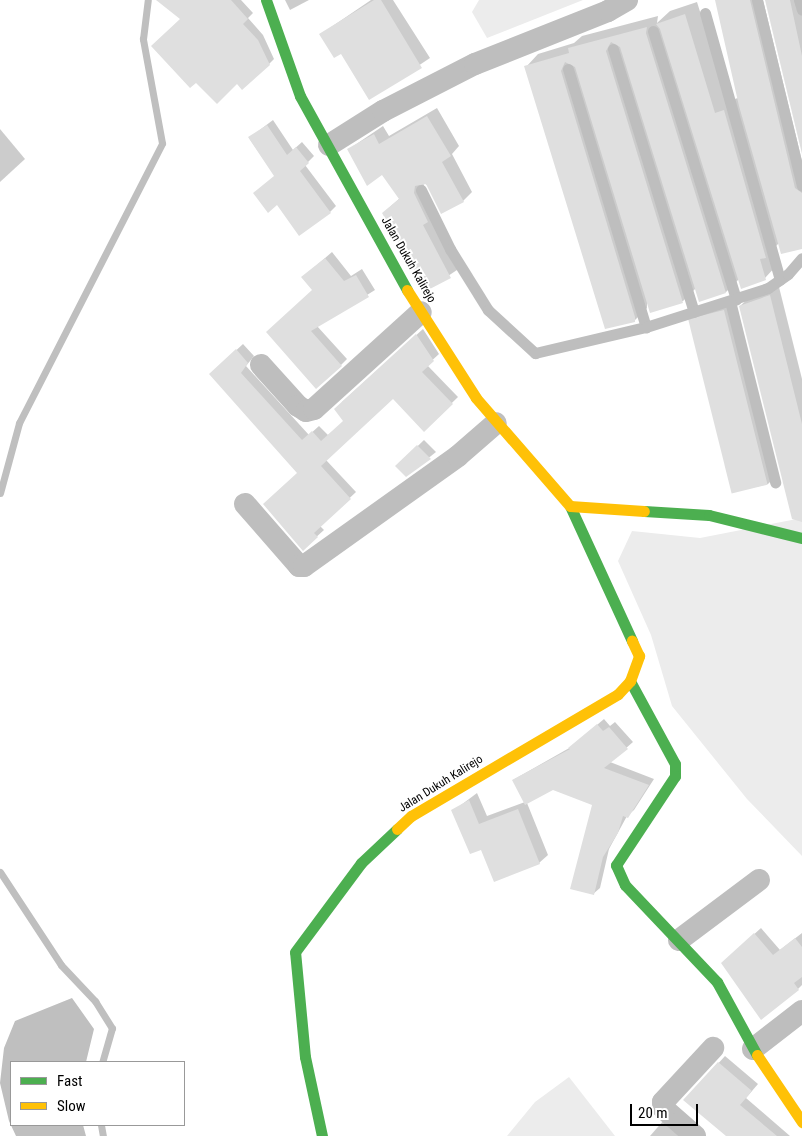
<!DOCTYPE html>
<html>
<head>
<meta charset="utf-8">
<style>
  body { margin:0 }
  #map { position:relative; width:802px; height:1136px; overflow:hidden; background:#fff; font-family:"Roboto Condensed",sans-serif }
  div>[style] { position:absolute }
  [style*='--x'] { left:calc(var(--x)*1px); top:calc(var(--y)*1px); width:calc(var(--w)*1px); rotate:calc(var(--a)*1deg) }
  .green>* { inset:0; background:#ececec }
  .water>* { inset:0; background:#bfbfbf }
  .shadow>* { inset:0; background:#0003 }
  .stream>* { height:7px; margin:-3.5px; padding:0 3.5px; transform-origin:3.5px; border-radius:3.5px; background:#bfbfbf }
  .building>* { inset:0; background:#dfdfdf; transform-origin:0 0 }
  .lane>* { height:11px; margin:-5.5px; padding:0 5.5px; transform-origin:5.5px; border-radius:5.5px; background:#bebebe }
  .street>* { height:22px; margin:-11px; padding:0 11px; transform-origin:11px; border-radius:11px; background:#bebebe }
  .fast>* { height:11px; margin:-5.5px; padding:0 5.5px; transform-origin:5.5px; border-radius:5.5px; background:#4caf50 }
  .slow>* { height:11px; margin:-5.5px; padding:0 5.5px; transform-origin:5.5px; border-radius:5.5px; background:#ffc107 }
  span { translate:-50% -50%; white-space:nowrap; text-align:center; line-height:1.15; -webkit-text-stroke:4px #fff; paint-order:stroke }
  .street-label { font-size:12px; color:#000 }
  .legend { position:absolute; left:10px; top:1061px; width:175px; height:65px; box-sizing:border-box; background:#fff; border:1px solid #999; margin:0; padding:6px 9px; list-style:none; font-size:15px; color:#000 }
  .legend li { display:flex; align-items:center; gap:10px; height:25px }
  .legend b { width:25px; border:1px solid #999 }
  .scale { position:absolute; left:630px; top:1104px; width:68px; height:22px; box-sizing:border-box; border:2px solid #000; border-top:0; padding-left:6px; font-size:15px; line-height:18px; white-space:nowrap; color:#000; -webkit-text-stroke:4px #fff; paint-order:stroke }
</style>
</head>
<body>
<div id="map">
  <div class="green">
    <div style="clip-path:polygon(479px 0,583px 0,487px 38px,472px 12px)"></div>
    <div style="clip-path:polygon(802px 518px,802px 856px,747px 799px,672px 706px,651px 635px,618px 561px,632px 531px,700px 538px)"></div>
    <div style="clip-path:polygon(569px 1077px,615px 1136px,507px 1136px,535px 1102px)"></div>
  </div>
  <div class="water">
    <div style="clip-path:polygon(72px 998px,94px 1029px,86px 1062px,11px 1062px,11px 1125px,83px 1125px,86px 1136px,16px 1136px,9px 1121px,0 1083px,4px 1048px,15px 1021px)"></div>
  </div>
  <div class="shadow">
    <div style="clip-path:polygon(165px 0,241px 0,253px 13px,248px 18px,263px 35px,274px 59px,269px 64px,182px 19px)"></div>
    <div style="clip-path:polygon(285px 0,309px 0,290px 10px)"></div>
    <div style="clip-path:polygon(371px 0,393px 0,430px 58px,370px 98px,341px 52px,321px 34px)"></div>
    <div style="clip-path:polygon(719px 0,763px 0,802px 161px,802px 248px,779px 243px,773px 249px,777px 265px,765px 278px,739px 279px,726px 292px,696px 288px,683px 301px,650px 311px,647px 301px,647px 308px,634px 321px,526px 67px,538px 54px,574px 43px,582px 36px,658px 16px,657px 23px,670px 11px,697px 2px,728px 101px,738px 98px)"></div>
    <div style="clip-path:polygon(766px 0,802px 0,802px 149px)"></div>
    <div style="clip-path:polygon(437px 108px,459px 146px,452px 154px,472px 192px,463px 201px,423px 183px,460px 268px,427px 290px,383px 213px,400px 198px,382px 174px,349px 149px,383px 126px,389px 136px)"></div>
    <div style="clip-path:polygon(273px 120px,293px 150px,302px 142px,314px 156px,305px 165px,336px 206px,330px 212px,275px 176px,249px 138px)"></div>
    <div style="clip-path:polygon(0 129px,25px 159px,0 182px)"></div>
    <div style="clip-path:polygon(332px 252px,351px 276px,362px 269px,375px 290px,317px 326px,347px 359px,341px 365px,268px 332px,313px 290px,303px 277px)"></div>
    <div style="clip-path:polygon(779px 287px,802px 379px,802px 500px,740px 306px,750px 297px)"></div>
    <div style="clip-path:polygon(734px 301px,777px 475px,768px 484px,734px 492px,691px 321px,700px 312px)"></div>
    <div style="clip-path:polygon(423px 329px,439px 354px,427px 365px,458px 397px,424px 430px,393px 398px,326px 460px,356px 492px,320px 526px,324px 530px,303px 549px,298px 472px,217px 368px,243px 344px,254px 356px,246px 366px,309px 435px,319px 426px,328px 435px,345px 421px,342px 402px)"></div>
    <div style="clip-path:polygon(424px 440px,436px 452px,406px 476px,397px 466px)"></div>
    <div style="clip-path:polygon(604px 719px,610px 726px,615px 722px,633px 742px,610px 762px,654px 779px,634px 810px,627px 816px,609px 849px,600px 888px,593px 894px,594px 804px,553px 789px,527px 803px,548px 855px,539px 863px,482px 848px,453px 811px,477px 793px,487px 816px,525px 802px,513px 780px,571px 747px)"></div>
    <div style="clip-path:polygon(761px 928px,780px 950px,802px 933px,802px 985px,798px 989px,729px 957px)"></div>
    <div style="clip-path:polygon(725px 1056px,758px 1084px,746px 1098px,790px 1136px,727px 1136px,685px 1100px)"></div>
    <div style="clip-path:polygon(664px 1120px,684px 1136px,650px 1136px)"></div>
  </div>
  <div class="stream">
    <div style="--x:0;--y:493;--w:73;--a:-74.8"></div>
    <div style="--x:19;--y:423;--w:314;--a:-62.9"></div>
    <div style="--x:162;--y:143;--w:106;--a:-100.4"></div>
    <div style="--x:143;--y:39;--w:39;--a:-83"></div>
    <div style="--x:0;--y:872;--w:111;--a:56.7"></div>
    <div style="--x:61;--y:965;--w:50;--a:46.6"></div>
    <div style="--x:95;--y:1001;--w:32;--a:58"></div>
    <div style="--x:112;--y:1028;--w:35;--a:106"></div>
    <div style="--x:101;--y:1125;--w:11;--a:80"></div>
  </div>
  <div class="building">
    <div style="clip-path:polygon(156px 0,231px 0,248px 19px,243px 24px,258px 40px,270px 65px,242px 90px,237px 84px,217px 104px,196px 83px,190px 88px,151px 46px,180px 19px)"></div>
    <div style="clip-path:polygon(374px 0,381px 0,422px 68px,369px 100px,341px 54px,334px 58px,319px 34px)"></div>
    <div style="clip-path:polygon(715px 0,750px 0,795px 188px,802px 193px,802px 249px,781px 254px,739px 106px)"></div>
    <div style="clip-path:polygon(765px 0,790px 0,802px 56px,802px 154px)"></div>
    <div style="clip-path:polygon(685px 14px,715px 113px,724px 110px,766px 258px,760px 259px,766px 280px,741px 289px,660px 29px,656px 24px)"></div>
    <div style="clip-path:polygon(647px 27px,646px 33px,726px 293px,699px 302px,620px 47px,611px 42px,606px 51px,683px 303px,650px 313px,575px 67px,565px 62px,561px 71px,635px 317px,635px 322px,605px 329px,524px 66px,569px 53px,568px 48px)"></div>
    <div style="clip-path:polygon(427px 116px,451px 156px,442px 162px,464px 202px,441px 214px,426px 184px,415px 186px,414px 193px,428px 222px,423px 225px,451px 278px,426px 291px,382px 213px,399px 199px,382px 175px,367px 186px,347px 149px,374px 134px,379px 144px)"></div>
    <div style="clip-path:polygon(267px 125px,287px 155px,296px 147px,309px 163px,300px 171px,331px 213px,299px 236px,277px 205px,268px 213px,253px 193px,274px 176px,248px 137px)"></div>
    <div style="clip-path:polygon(325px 258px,344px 281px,356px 275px,369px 297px,311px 331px,342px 366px,316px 389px,266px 332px,312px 290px,301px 277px)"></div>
    <div style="clip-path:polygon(770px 295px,802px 424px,802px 522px,792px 519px,739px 306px)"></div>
    <div style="left:724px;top:310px;width:180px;height:37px;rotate:76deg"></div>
    <div style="clip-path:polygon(416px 334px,434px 361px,422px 372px,453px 404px,424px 432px,393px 399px,321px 466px,351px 499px,314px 533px,318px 537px,303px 551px,263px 504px,297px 473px,209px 374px,236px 349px,248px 363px,241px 373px,302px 440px,312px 431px,321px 441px,343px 421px,334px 409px)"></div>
    <div style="clip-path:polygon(417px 445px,431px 459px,406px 477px,395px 466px)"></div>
    <div style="clip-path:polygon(597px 724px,603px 731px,609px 727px,628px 749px,604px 768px,649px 785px,628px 818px,623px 816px,618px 833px,603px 857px,594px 895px,570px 889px,592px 805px,553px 790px,525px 805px,512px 780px,570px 749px,568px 748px)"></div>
    <div style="clip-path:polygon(469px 800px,479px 824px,518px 809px,540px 864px,494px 882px,481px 850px,470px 854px,451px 810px)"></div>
    <div style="clip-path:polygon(754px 933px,773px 955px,795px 938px,802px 947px,802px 977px,794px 983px,799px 990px,761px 1020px,721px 963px)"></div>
    <div style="clip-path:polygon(718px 1062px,752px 1091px,740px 1105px,777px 1136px,726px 1136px,683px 1100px)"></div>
  </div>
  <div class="lane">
    <div style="--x:757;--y:0;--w:191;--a:76.4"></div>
    <div style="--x:799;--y:0;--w:10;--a:73"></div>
    <div style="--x:705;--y:13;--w:277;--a:74.3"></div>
    <div style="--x:653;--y:31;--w:281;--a:72.8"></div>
    <div style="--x:613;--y:49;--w:275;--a:72.9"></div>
    <div style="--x:568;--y:69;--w:270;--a:73.2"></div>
    <div style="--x:421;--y:190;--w:66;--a:63.8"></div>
    <div style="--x:450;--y:249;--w:72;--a:58.1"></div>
    <div style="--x:488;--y:310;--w:64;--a:42.5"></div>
    <div style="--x:535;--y:353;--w:114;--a:-13.2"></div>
    <div style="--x:646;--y:327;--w:128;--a:-17.7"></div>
    <div style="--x:768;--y:288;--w:24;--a:-35"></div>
    <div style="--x:788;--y:274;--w:21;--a:-49"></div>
    <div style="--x:730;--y:301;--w:187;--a:76"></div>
  </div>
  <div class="street">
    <div style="--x:329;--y:145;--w:64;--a:-32.2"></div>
    <div style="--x:383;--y:111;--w:103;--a:-27.1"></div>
    <div style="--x:475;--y:64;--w:143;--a:-21.7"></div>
    <div style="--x:608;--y:11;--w:22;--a:-30"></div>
    <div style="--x:261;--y:365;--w:55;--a:47.9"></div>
    <div style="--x:298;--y:406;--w:9;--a:32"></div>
    <div style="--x:306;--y:411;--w:8;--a:-14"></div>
    <div style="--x:314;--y:409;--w:144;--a:-42.2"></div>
    <div style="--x:245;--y:504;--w:82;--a:48.9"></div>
    <div style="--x:299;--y:566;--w:5;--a:0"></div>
    <div style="--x:304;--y:566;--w:189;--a:-35.5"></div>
    <div style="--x:458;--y:456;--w:50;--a:-41"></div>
    <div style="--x:679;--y:940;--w:100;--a:-36.9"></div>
    <div style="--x:753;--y:1049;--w:62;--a:-37.8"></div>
    <div style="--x:695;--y:1136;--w:41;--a:-138.9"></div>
    <div style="--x:664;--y:1109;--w:7;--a:-98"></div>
    <div style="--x:663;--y:1102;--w:74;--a:-47.2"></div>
  </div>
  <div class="fast">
    <div style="--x:266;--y:0;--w:102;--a:70.5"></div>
    <div style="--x:300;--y:96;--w:222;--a:61.1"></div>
    <div style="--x:570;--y:506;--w:149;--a:65.3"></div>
    <div style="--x:644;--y:511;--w:65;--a:3.5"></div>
    <div style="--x:709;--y:515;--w:96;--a:13.9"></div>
    <div style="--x:630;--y:681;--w:94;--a:61.5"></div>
    <div style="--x:675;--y:764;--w:12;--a:90"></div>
    <div style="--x:675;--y:776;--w:107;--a:123.5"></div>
    <div style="--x:616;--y:865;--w:22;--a:66"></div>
    <div style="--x:625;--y:885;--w:134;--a:46.5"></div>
    <div style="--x:717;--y:982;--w:83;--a:61.3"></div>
    <div style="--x:322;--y:1136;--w:81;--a:-102.1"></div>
    <div style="--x:305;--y:1057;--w:105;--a:-95.4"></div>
    <div style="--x:295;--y:952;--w:111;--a:-53.4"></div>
    <div style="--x:361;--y:863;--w:50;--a:-43.4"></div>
  </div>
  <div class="slow">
    <div style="--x:407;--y:290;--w:128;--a:57.4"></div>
    <div style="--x:476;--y:398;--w:143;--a:49"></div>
    <div style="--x:570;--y:506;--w:74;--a:3.9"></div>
    <div style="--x:397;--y:829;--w:19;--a:-43"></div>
    <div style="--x:411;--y:816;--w:240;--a:-30.5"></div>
    <div style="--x:618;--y:694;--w:18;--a:-47"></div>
    <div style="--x:630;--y:681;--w:27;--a:-70"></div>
    <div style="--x:639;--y:656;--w:17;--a:-115"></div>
    <div style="--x:757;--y:1055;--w:81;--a:56.1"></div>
  </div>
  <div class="street-label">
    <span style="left:408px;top:260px;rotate:60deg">Jalan Dukuh Kalirejo</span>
    <span style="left:441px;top:784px;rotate:-32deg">Jalan Dukuh Kalirejo</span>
  </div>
  <ul class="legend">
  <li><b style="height:6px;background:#4caf50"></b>Fast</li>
  <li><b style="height:6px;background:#ffc107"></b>Slow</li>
  </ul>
  <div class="scale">20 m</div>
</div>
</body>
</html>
